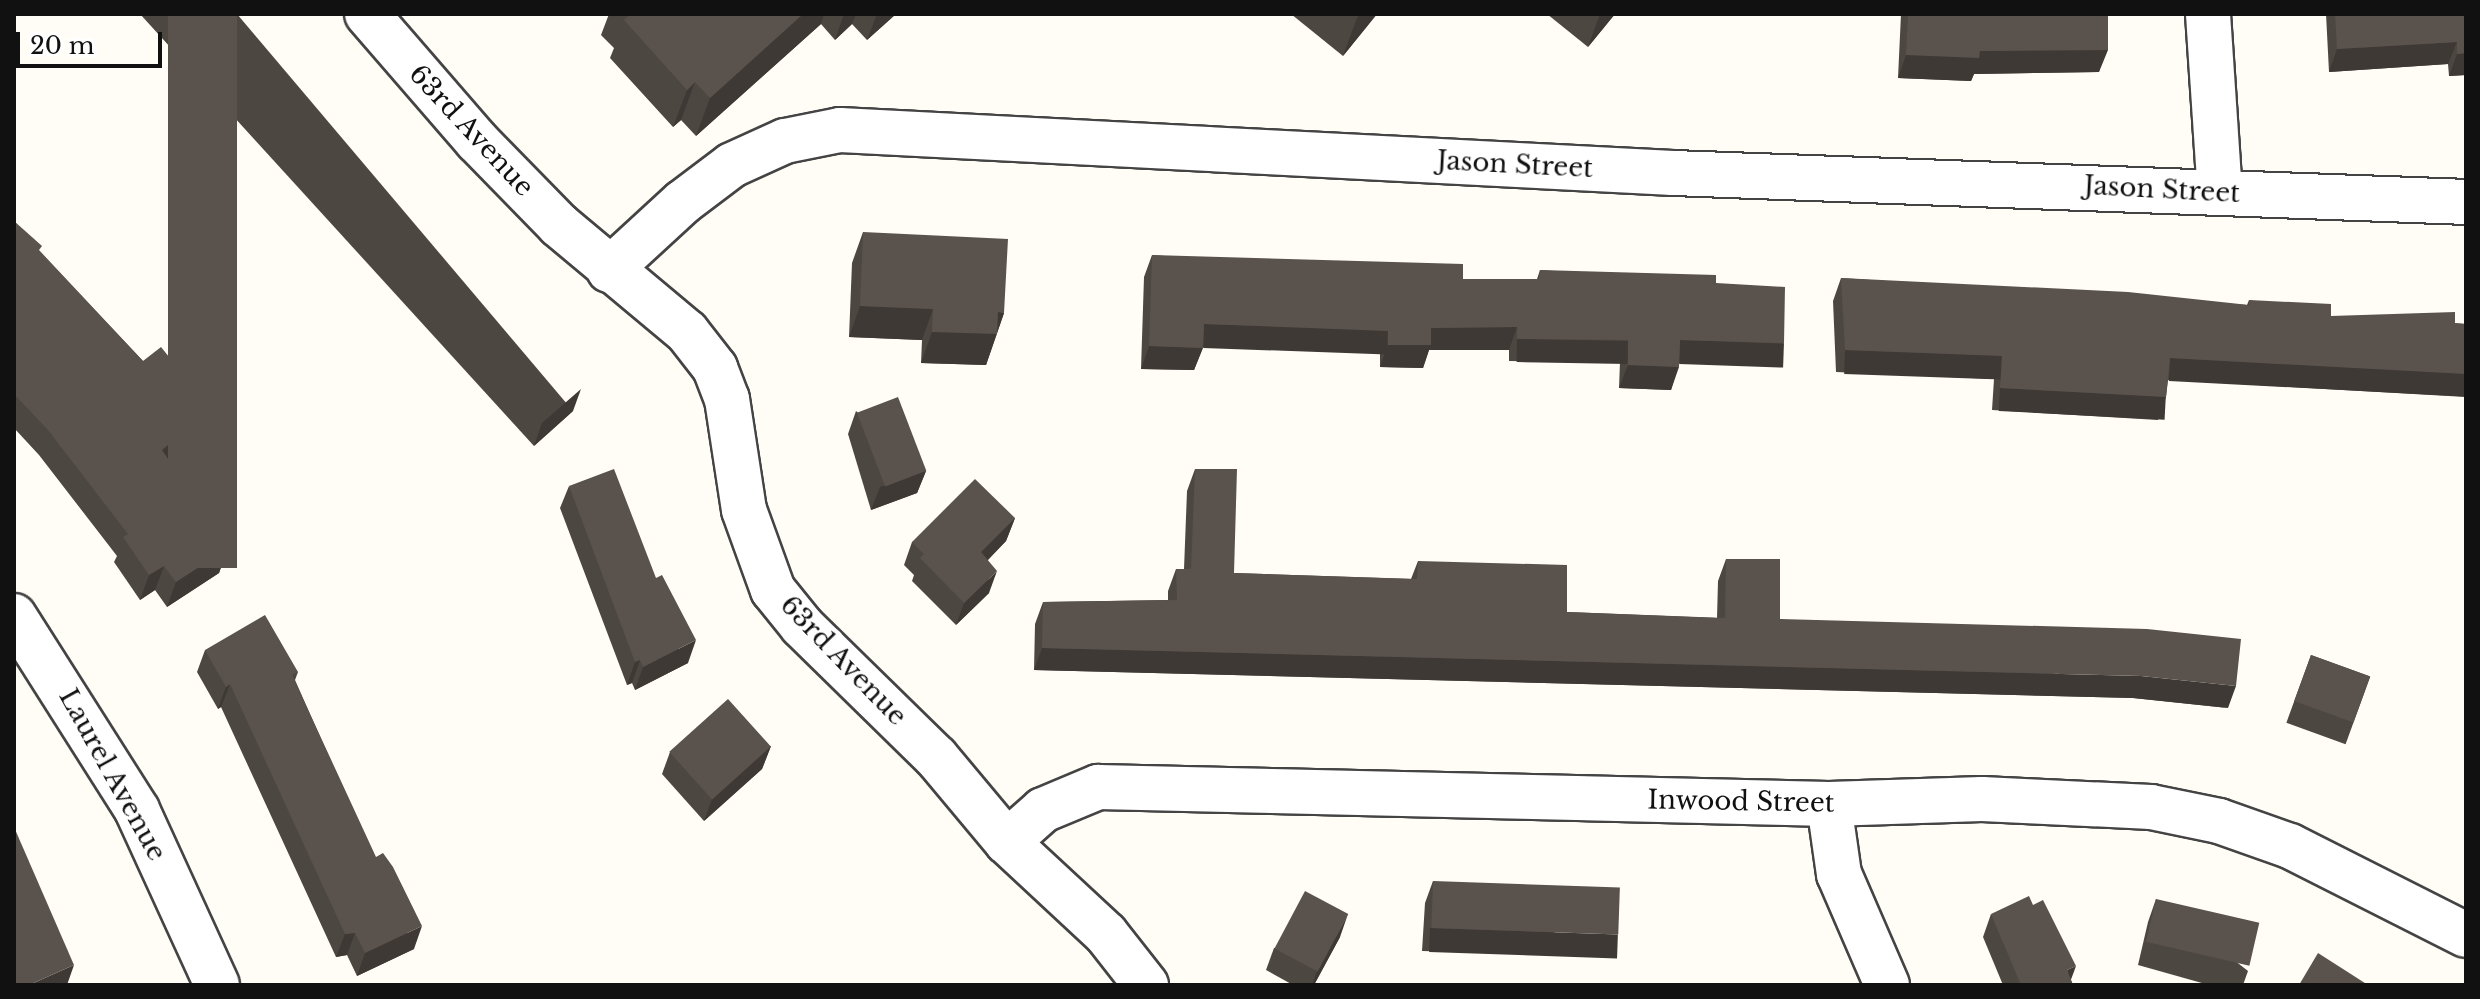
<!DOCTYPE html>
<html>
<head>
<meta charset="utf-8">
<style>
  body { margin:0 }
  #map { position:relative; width:2480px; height:999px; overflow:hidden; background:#fffdf5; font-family:"Libre Baskerville",serif }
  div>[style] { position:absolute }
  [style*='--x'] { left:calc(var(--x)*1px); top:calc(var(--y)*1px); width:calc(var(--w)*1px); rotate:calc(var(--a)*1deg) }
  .roads { filter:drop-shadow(2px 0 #444) drop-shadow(-2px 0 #444) drop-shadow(0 2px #444) drop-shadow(0 -2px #444) }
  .minor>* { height:44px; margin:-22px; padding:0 22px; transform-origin:22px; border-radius:22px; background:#fff }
  .wall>* { inset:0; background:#4d4742; transform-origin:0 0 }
  .shaded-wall>* { inset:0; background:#3f3936; transform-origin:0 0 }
  .building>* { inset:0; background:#5a524d; transform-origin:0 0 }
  span { translate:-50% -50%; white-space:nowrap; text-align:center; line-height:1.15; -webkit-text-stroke:8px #fff; paint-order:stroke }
  .street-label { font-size:26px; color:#111 }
  .frame { position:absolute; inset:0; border:16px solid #111; pointer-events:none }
  .scale { position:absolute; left:16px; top:32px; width:146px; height:36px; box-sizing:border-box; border:4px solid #111; border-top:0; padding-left:10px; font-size:24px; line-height:28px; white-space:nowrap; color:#111; -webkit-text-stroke:6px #fff; paint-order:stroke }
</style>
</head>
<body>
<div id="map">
  <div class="roads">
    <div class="minor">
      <div style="--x:367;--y:14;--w:168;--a:49.1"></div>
      <div style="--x:477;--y:141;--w:117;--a:45.7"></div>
      <div style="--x:559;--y:225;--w:167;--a:39.9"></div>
      <div style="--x:687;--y:332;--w:46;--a:52.1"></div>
      <div style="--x:715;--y:368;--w:33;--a:69"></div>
      <div style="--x:727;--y:399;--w:112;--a:81.3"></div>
      <div style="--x:744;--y:510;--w:85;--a:70.1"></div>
      <div style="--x:773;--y:590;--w:46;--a:51.1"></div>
      <div style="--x:802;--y:626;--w:187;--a:44.4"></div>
      <div style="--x:936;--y:757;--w:111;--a:50.1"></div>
      <div style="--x:1007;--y:842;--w:135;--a:42.9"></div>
      <div style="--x:1106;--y:934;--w:65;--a:51.9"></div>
      <div style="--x:2208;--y:14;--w:179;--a:86.2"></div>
      <div style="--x:609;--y:270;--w:100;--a:-42.6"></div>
      <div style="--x:683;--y:202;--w:61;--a:-37.1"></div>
      <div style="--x:732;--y:165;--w:58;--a:-24.4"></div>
      <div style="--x:785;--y:141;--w:56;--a:-11.3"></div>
      <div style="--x:840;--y:130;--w:834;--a:2.96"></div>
      <div style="--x:1673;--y:173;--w:794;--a:2.09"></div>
      <div style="--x:14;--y:616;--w:230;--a:57.6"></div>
      <div style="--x:137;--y:810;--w:192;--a:65.4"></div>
      <div style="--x:1829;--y:804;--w:71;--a:81.9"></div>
      <div style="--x:1839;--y:874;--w:121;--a:66.6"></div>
      <div style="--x:1007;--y:842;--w:48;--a:-41.6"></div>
      <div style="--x:1043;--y:810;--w:60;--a:-22.7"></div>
      <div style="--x:1098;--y:787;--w:731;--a:1.33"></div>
      <div style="--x:1829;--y:804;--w:153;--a:-1.9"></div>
      <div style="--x:1982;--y:799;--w:169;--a:2.7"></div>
      <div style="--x:2151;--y:807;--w:69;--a:11.6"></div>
      <div style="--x:2219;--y:821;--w:75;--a:19.4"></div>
      <div style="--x:2290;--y:846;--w:197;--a:26.8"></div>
    </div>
  </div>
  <div class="wall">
    <div style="clip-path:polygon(140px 14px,237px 14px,573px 411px,534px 446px)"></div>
    <div style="clip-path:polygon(609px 14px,896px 14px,867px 40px,852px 24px,835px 40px,821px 24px,696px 136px,681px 120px,673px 127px,610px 58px,614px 48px,601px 35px)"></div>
    <div style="clip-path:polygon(1291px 14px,1377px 14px,1343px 56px)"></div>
    <div style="clip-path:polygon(1547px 14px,1615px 14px,1588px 47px)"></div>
    <div style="clip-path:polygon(1901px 14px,2108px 14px,2099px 72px,1974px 74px,1971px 81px,1898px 78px)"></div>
    <div style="clip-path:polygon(2326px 14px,2466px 14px,2466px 75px,2449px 76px,2448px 64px,2329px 72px)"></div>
    <div style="clip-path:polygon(14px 221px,40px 252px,143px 361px,211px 409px,202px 434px,169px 461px,228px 548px,219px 573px,167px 607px,155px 590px,140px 600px,114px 562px,117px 556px,39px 455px,14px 428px)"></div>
    <div style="clip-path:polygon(863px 232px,1004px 313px,986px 365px,921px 363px,922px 340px,849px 337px,852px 263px)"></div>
    <div style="clip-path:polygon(1152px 255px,1463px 279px,1537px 279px,1540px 270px,1716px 283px,1784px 343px,1776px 366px,1679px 363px,1671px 390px,1619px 388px,1620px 362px,1509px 361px,1509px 350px,1429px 350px,1423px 368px,1380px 367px,1380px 353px,1203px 347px,1194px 370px,1141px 369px,1144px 277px)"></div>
    <div style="clip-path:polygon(1841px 278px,2247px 305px,2249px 300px,2331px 316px,2466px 324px,2466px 397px,2168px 380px,2166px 397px,2158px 420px,1992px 410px,1994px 379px,1836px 372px,1833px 301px)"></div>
    <div style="clip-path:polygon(856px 411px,926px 471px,917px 493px,871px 510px,848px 434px)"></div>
    <div style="clip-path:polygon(1195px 469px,1234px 573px,1411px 579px,1418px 561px,1567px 612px,1717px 618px,1718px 581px,1726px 559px,1780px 619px,2228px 708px,2133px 698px,1034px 670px,1035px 624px,1043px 602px,1168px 600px,1168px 591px,1176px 569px,1184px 569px,1187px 491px)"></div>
    <div style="clip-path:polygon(569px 486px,688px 663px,635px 690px,632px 683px,627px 685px,560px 508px)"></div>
    <div style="clip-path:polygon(1015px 518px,1006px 541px,988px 560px,989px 593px,956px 625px,912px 581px,914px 575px,904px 565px,912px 542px)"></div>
    <div style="clip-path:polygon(205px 650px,298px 672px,295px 680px,414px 949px,357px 976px,347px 955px,336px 957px,221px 707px,218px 709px,197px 672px)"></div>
    <div style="left:2311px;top:655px;width:63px;height:72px;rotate:20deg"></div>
    <div style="clip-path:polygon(771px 746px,762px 769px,704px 821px,662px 774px,670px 752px)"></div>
    <div style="clip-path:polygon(1433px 881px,1610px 956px,1422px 951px,1425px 903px)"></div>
    <div style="clip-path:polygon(2156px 899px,2248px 971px,2243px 985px,2209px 985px,2138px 965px,2148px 922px)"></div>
    <div style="clip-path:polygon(1991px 914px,2071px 980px,2073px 985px,2003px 985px,1983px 937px)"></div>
    <div style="clip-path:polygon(1340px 937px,1314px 985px,1293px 985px,1266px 970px,1274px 948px)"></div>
  </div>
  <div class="shaded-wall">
    <div style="clip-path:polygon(803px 14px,824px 14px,821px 24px,696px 136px,710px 98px)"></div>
    <div style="clip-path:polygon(844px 14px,856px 14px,852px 24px,835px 40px)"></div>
    <div style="clip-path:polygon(877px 14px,896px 14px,867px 40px)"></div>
    <div style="clip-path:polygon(1360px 14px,1377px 14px,1343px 56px,1357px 18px)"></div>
    <div style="clip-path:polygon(1600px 14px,1615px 14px,1588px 47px)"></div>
    <div style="clip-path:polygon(2457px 42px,2448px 64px,2329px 72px,2337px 49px)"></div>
    <div style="clip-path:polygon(2108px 50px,2099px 72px,1974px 74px,1971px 81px,1898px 78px,1906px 55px,1980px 51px)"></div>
    <div style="clip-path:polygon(2466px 53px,2466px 75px,2449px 76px,2457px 54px)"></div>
    <div style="clip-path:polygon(695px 82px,681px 120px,673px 127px,687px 90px)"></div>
    <div style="clip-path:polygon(860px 306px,933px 309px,922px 340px,849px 337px)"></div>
    <div style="clip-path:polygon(998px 312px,1004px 313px,986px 365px,921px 363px,932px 332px)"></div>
    <div style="left:1204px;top:324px;width:184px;height:24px;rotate:2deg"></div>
    <div style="clip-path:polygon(1517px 327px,1509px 350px,1429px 350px,1423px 368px,1380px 367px,1388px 345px,1431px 328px)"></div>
    <div style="left:1517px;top:339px;width:111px;height:23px;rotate:1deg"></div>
    <div style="left:1680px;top:340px;width:104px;height:24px;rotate:2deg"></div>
    <div style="clip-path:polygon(1149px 346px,1203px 348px,1194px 370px,1141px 369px)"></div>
    <div style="left:1845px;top:350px;width:157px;height:24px;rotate:2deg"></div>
    <div style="left:2170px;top:358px;width:296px;height:23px;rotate:3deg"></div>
    <div style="clip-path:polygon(1628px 365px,1679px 367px,1671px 390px,1619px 388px)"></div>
    <div style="left:2000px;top:388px;width:166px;height:23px;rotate:3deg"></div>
    <div style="clip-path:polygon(581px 389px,573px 411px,534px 446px,542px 423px)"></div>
    <div style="clip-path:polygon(211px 409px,202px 434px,153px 474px,162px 450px)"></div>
    <div style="clip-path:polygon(926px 471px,917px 493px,871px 510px,880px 487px)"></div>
    <div style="clip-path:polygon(1015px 518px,1006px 541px,973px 575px,981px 552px)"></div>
    <div style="clip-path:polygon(228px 548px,219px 573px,167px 607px,176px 582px)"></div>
    <div style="clip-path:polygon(164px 566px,155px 590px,140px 600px,149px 575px)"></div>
    <div style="clip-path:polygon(997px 571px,989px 593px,956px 625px,964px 603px)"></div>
    <div style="clip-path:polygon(696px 640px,688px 663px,635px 690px,643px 667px)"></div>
    <div style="clip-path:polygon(1042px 648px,2141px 676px,2236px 686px,2228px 708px,2133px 698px,1034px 670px)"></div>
    <div style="clip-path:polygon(640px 660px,632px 683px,627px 685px,635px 662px)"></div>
    <div style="clip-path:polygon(230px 684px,221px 707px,218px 709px,226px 687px)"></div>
    <div style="clip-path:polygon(771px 746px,762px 769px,704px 821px,712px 799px)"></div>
    <div style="clip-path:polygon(1348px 914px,1340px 937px,1314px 985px,1312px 985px,1317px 971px)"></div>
    <div style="clip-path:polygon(422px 926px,414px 949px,357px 976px,365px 953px)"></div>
    <div style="left:1430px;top:928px;width:188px;height:24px;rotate:2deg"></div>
    <div style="clip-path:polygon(355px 933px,347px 955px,336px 957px,345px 934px)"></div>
    <div style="clip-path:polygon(74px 965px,67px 985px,29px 985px)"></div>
    <div style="clip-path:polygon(2076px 966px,2069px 985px,2067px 970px)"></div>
  </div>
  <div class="building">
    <div style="left:168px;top:14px;width:69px;height:554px"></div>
    <div style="clip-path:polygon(631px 14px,803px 14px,710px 98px,695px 82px,687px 90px,624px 20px)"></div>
    <div style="clip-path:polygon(1908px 14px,2108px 14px,2108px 50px,1980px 51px,1979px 58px,1906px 55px)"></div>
    <div style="clip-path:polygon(2335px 14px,2466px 14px,2466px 53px,2457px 54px,2457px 42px,2337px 49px)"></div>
    <div style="clip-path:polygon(14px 221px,42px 246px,39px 250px,143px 361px,161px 347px,211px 409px,162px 450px,228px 548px,176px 582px,164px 566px,149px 575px,123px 537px,128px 534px,48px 430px,14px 394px)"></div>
    <div style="clip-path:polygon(863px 232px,1008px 239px,1004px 313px,998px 312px,997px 334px,932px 332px,933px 309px,860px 306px)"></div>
    <div style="clip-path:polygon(1152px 255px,1463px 264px,1463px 279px,1539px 279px,1540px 270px,1716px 275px,1716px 283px,1785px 287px,1784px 343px,1680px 340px,1679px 367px,1628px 365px,1628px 340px,1517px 339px,1517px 327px,1431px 328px,1431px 345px,1388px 345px,1388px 331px,1204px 324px,1203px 348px,1149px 346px)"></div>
    <div style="clip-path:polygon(1841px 278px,2128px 292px,2249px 305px,2249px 300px,2331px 304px,2331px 316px,2455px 312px,2455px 323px,2466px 324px,2466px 374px,2170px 358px,2166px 397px,2000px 388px,2002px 356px,1845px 350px)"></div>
    <div style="left:898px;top:397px;width:79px;height:44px;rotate:69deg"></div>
    <div style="clip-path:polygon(614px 469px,656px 578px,662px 575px,696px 640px,643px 667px,640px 660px,635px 662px,569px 486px)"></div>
    <div style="clip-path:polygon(1195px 469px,1237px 469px,1234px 573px,1417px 579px,1418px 561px,1567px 565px,1567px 612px,1725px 618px,1726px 559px,1780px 559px,1780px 619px,2147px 629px,2241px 639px,2236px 686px,2141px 676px,1042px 648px,1043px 602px,1177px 600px,1176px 569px,1191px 569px)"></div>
    <div style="clip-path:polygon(975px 479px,1015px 518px,981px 552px,997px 571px,964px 603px,920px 558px,924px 554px,912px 542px)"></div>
    <div style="clip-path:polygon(265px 615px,298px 672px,292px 675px,376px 857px,383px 853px,393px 867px,422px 926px,365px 953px,355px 933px,345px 934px,230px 684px,226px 687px,205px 650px)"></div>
    <div style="left:2311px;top:655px;width:63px;height:49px;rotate:20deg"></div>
    <div style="left:728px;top:699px;width:64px;height:79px;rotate:48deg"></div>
    <div style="clip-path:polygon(14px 827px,74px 965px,29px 985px,14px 985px)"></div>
    <div style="left:1433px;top:881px;width:187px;height:47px;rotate:2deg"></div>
    <div style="left:1305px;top:891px;width:49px;height:65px;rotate:28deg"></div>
    <div style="clip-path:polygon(2029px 896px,2033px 905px,2043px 900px,2076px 966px,2067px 970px,2073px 985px,2021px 985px,1991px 914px)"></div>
    <div style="left:2156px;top:899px;width:106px;height:44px;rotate:13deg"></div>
    <div style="clip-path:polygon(2318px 953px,2368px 985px,2299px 985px)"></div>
  </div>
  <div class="street-label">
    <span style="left:471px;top:131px;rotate:47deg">63rd Avenue</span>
    <span style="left:1515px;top:165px;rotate:3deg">Jason Street</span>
    <span style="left:2162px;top:190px;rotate:3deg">Jason Street</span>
    <span style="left:843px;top:661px;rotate:46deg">63rd Avenue</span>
    <span style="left:112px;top:775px;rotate:61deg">Laurel Avenue</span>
    <span style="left:1741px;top:802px;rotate:1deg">Inwood Street</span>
  </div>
  <div class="frame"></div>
  <div class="scale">20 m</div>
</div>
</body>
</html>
